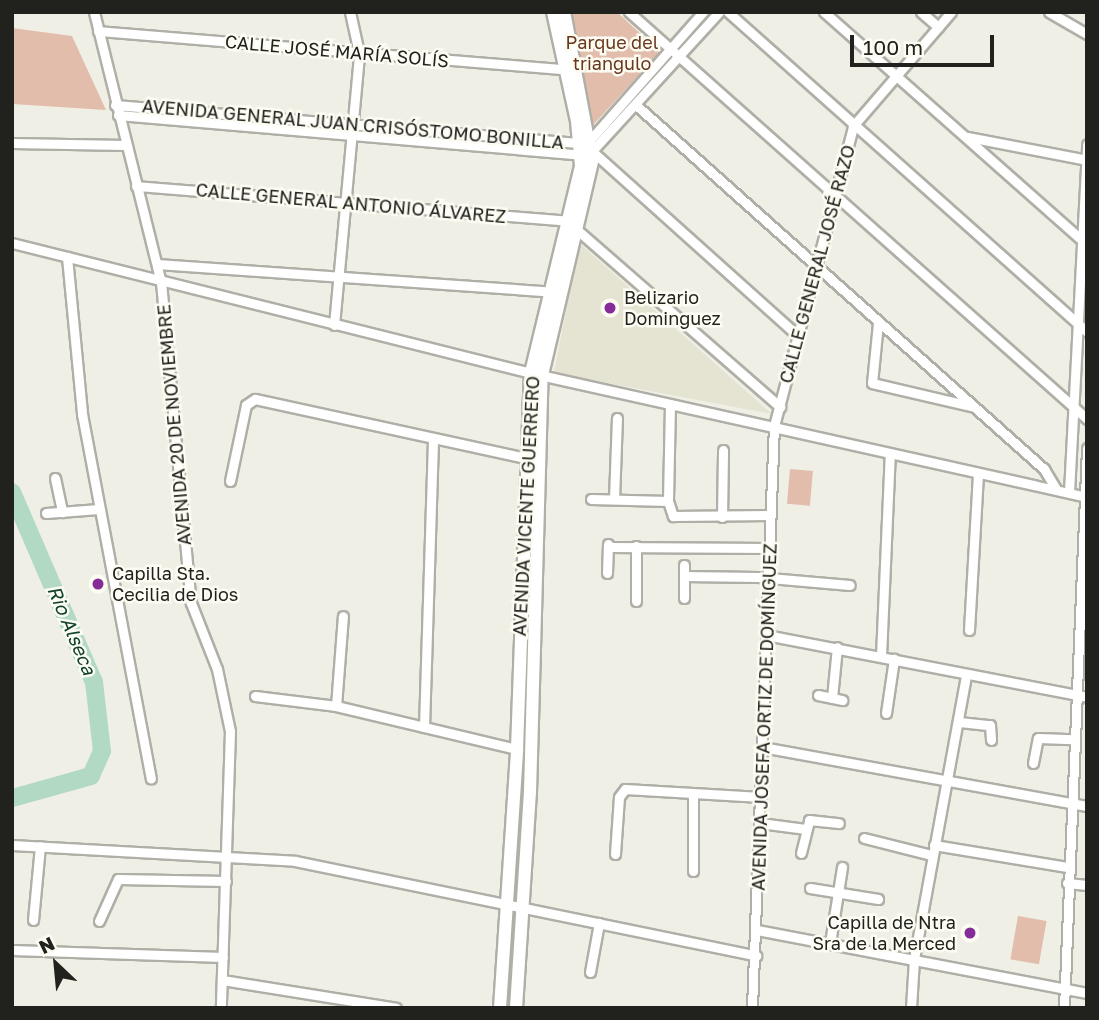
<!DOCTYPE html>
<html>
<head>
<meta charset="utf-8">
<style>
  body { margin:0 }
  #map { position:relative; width:1099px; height:1020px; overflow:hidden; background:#efefe5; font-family:"Golos Text",sans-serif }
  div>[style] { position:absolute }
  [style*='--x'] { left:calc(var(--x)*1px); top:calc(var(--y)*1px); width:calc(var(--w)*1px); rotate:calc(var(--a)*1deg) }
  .built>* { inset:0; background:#e5e4d3 }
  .green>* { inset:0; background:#e2bdac; transform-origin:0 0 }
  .river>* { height:18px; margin:-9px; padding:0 9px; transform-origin:9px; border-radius:9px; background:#b1d9c4 }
  .roads { filter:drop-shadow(2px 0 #b0afa7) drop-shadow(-2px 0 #b0afa7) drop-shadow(0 2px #b0afa7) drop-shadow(0 -2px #b0afa7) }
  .street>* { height:9px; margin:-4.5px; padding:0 4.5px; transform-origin:4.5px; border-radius:4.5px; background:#fff }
  .secondary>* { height:12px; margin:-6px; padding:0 6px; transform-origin:6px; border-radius:6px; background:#fff }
  .dots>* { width:19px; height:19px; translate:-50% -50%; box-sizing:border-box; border:4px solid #fcfcf2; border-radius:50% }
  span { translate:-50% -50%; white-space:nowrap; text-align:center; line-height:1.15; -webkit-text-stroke:5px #fcfcf2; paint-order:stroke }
  .park-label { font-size:18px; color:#6a371e }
  .street-label { font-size:18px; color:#21211e }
  .poi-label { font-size:18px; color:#21211e }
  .left { translate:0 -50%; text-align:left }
  .right { translate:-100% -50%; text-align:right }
  .water-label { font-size:19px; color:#10422d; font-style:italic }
  .frame { position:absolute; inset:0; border:14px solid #21211e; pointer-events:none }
  .north { position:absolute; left:21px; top:929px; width:70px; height:70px; -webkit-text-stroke:5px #fcfcf2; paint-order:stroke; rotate:334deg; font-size:19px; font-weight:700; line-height:28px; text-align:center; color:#21211e }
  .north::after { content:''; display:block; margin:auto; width:24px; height:32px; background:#21211e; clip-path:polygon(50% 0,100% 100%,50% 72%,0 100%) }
  .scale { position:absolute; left:850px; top:35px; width:144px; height:32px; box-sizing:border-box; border:4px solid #21211e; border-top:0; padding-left:9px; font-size:21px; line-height:24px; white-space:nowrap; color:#21211e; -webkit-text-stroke:5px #fcfcf2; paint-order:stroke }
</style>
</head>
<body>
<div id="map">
  <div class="built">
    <div style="clip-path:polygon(579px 243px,772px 414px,554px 373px)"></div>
  </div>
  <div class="green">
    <div style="clip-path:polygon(569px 12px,617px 12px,660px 52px,593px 125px)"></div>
    <div style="clip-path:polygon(12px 28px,72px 36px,106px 110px,12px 104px)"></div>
    <div style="left:790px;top:469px;width:23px;height:35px;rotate:5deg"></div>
    <div style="left:1018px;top:916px;width:29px;height:44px;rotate:10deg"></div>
  </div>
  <div class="river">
    <div style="--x:12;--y:492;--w:207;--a:66.7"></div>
    <div style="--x:94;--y:682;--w:69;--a:83.4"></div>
    <div style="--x:102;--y:751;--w:27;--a:114"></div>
    <div style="--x:91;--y:776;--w:82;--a:164.4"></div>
  </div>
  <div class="roads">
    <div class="street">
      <div style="--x:94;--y:12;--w:278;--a:76.1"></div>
      <div style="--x:161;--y:282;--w:322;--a:84.7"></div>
      <div style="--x:191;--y:603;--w:71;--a:68.5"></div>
      <div style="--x:217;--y:669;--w:63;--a:78.2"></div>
      <div style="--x:230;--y:731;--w:277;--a:91.9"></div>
      <div style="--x:629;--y:12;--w:613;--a:41.63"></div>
      <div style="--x:728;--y:12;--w:481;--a:41.7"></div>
      <div style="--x:824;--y:12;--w:351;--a:41.5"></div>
      <div style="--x:921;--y:12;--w:23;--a:41"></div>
      <div style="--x:1049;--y:12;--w:44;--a:30.1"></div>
      <div style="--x:98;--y:31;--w:475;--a:4.7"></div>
      <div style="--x:115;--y:105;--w:468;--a:4.7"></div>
      <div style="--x:581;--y:143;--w:9;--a:-18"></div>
      <div style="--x:590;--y:140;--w:171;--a:-48.6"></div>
      <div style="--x:636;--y:105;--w:547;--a:41.74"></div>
      <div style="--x:1044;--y:469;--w:23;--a:59"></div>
      <div style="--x:118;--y:115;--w:465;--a:4.9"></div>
      <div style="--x:581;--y:155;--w:12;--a:-20"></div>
      <div style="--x:592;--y:151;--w:188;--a:-47.6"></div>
      <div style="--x:968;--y:137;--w:121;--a:10.9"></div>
      <div style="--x:12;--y:143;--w:113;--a:1"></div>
      <div style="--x:592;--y:151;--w:278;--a:41.9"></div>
      <div style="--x:136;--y:186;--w:432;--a:4.6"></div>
      <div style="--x:567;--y:221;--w:283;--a:41.1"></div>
      <div style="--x:12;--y:243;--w:535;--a:14.06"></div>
      <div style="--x:531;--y:373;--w:570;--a:12.57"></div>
      <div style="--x:67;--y:257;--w:158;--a:84.5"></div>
      <div style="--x:82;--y:414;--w:371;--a:79.3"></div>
      <div style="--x:157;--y:264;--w:400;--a:4"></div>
      <div style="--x:878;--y:323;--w:60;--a:95.7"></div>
      <div style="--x:872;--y:383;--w:105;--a:13.2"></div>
      <div style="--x:334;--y:325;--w:273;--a:-84.7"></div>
      <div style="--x:359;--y:53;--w:42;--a:-102.4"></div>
      <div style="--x:670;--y:404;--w:97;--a:91.2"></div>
      <div style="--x:668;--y:501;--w:16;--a:72"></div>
      <div style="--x:673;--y:516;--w:98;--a:-0.6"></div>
      <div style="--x:55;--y:478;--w:35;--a:78"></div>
      <div style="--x:230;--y:481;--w:78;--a:-78.1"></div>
      <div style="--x:246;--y:405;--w:11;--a:-34"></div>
      <div style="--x:255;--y:399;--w:277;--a:12.3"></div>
      <div style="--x:1069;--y:492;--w:348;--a:-87"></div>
      <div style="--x:591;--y:499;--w:77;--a:1.5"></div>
      <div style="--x:614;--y:499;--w:81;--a:-87.9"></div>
      <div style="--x:46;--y:513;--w:53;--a:-4.3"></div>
      <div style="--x:722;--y:517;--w:67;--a:-89.1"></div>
      <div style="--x:636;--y:546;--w:55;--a:90"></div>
      <div style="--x:609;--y:547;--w:161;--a:0.4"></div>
      <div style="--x:607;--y:573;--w:29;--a:-88"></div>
      <div style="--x:684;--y:576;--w:74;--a:0.8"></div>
      <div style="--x:758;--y:577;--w:92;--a:5"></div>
      <div style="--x:684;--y:598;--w:33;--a:-90"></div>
      <div style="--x:969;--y:630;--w:157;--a:-86.7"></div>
      <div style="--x:766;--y:635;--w:327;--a:10.9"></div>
      <div style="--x:881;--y:656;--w:203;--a:-87.5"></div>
      <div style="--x:818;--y:695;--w:25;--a:12"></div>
      <div style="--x:255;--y:696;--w:82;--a:7"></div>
      <div style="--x:336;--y:706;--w:186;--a:13.4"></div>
      <div style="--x:832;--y:698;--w:51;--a:-84.4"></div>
      <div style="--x:336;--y:706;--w:90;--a:-85.6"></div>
      <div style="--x:886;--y:713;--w:55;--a:-81.6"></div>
      <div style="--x:959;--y:722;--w:31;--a:6"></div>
      <div style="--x:990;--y:725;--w:15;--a:86"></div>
      <div style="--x:424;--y:727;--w:288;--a:-88.2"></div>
      <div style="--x:762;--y:747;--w:330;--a:10.3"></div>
      <div style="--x:1033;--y:763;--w:25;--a:-79"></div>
      <div style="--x:1038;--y:738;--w:35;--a:2"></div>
      <div style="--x:760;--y:823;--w:46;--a:7.4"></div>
      <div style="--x:864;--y:838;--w:69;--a:14.2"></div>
      <div style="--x:12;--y:845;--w:283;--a:3.2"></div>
      <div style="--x:295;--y:861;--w:471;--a:11.6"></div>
      <div style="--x:934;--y:845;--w:135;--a:9.4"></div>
      <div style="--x:801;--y:853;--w:34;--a:-76"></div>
      <div style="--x:809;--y:820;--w:30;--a:6"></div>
      <div style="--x:615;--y:854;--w:57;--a:-86"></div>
      <div style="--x:619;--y:797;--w:10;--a:-53"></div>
      <div style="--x:625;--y:789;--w:136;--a:3.4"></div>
      <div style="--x:693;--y:871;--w:78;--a:-90"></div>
      <div style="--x:1067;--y:883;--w:20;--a:6"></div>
      <div style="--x:810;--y:888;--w:69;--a:9.2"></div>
      <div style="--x:33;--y:920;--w:74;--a:-84.6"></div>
      <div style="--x:99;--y:921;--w:46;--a:-65.7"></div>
      <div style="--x:118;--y:879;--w:108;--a:1.1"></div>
      <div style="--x:757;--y:930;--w:336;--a:10.8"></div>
      <div style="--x:830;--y:943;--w:77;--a:-81"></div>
      <div style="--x:12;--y:950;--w:211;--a:1.9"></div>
      <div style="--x:590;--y:972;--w:50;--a:-79.6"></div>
      <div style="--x:222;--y:980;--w:176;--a:9.1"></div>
      <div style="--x:752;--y:1008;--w:582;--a:-87.84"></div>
      <div style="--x:774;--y:426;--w:310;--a:-75.2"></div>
      <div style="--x:853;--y:126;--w:150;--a:-49.3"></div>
      <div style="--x:911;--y:1008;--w:49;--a:-86.5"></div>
      <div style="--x:914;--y:959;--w:289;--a:-79.6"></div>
      <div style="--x:1064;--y:1008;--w:560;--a:-87.65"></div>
    </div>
    <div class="secondary">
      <div style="--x:500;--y:1008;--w:260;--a:-86.2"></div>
      <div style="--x:517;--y:749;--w:376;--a:-87.9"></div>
      <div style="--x:531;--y:373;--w:213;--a:-76.4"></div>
      <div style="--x:581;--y:166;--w:45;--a:-95.1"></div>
      <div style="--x:577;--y:121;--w:112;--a:-102.4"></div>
      <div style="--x:516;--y:1008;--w:216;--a:-86.3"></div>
      <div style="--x:530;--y:792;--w:417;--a:-88.4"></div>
      <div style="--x:542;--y:375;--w:220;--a:-76.8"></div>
      <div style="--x:592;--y:161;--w:152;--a:-100.6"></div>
    </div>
  </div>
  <div class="dots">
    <div style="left:610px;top:308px;background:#852c99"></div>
    <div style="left:98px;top:584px;background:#852c99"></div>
    <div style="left:970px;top:933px;background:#852c99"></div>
  </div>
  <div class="park-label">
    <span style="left:612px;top:53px">Parque del<br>triangulo</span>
  </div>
  <div class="street-label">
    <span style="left:337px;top:51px;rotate:5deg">CALLE JOSÉ MARÍA SOLÍS</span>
    <span style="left:353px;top:124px;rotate:5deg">AVENIDA GENERAL JUAN CRISÓSTOMO BONILLA</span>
    <span style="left:351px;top:203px;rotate:5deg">CALLE GENERAL ANTONIO ÁLVAREZ</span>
    <span style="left:817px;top:264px;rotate:-75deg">CALLE GENERAL JOSÉ RAZO</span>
    <span style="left:174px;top:425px;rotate:-95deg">AVENIDA 20 DE NOVIEMBRE</span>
    <span style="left:526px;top:506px;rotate:-87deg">AVENIDA VICENTE GUERRERO</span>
    <span style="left:764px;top:717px;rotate:-88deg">AVENIDA JOSEFA ORTIZ DE DOMÍNGUEZ</span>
  </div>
  <div class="poi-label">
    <span class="left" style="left:624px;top:308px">Belizario<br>Dominguez</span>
    <span class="left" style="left:112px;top:584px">Capilla Sta.<br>Cecilia de Dios</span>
    <span class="right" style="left:956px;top:933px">Capilla de Ntra<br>Sra de la Merced</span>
  </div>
  <div class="water-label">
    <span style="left:72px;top:630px;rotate:67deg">Rio Alseca</span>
  </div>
  <div class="frame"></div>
  <div class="north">N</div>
  <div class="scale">100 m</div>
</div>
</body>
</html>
